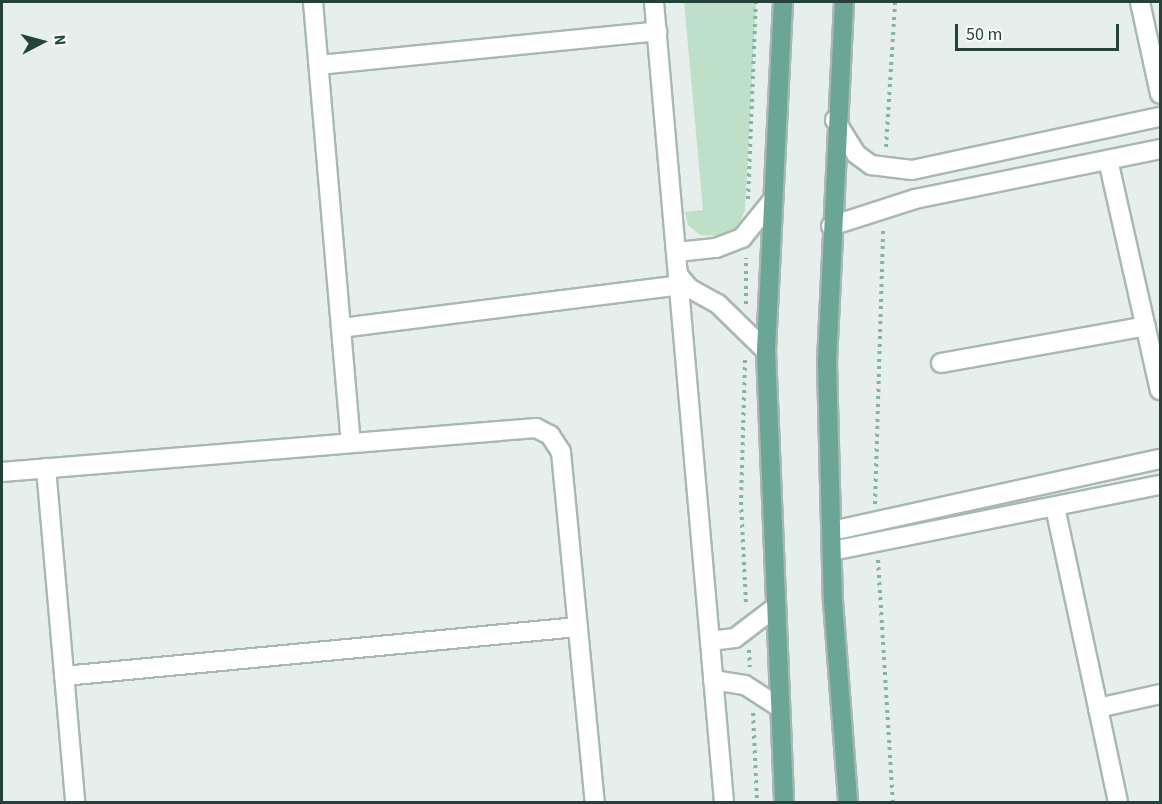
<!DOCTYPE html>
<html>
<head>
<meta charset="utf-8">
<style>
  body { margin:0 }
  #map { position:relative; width:1162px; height:804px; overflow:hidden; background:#e6efeb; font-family:"Source Sans 3",sans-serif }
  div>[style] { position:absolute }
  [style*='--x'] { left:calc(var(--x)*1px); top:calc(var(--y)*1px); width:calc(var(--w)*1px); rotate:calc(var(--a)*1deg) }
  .green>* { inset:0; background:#bfe0c8 }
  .path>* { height:4px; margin-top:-2px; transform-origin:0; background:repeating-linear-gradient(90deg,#86b3a5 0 3px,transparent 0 7.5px) }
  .roads { filter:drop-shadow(2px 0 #a8b8b2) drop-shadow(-2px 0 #a8b8b2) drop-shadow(0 2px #a8b8b2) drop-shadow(0 -2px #a8b8b2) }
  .minor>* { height:18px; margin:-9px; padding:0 9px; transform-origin:9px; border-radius:9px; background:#fff }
  .major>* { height:18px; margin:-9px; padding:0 9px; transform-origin:9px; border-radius:9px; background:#6aa596 }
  span { translate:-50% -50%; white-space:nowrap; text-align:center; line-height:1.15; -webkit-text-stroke:6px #f7fbf9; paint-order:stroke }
  .frame { position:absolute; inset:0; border:3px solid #24423a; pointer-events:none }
  .north { position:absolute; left:12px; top:12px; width:60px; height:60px; -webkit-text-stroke:4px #f7fbf9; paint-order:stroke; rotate:84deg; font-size:16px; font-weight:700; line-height:24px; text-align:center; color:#24423a }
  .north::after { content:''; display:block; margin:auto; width:21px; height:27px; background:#24423a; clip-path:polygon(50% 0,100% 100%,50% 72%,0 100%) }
  .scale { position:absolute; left:955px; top:24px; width:164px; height:27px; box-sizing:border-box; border:3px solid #24423a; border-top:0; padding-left:8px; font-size:18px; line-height:21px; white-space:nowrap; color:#24423a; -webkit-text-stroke:4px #f7fbf9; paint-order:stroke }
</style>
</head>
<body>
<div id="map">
  <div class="green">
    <div style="clip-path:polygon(684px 2px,756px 2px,745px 211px,737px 227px,718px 236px,700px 235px,688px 225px,685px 212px,703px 210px)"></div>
  </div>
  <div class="path">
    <div style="--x:886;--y:147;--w:145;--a:-86.4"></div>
    <div style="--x:748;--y:199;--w:197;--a:-87.7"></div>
    <div style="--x:746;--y:304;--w:46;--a:-90"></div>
    <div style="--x:745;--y:360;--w:142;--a:91.6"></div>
    <div style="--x:741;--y:502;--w:102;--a:87.2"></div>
    <div style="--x:875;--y:504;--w:274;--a:-88.3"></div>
    <div style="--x:878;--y:560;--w:242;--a:86.5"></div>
    <div style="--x:749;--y:650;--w:17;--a:87"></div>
    <div style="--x:753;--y:713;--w:89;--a:87.4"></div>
  </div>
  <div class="roads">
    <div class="minor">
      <div style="--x:313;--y:2;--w:441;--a:85.1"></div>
      <div style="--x:654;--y:2;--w:803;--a:85"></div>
      <div style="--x:1140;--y:2;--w:94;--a:77.7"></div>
      <div style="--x:319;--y:65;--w:340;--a:-5.7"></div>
      <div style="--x:835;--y:120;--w:40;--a:58"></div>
      <div style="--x:856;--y:154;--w:19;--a:36"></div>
      <div style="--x:871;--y:165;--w:41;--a:7"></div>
      <div style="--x:912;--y:170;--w:254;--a:-12.1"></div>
      <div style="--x:1108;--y:160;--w:236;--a:77.3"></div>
      <div style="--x:831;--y:226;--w:88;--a:-17.8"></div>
      <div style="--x:915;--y:199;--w:250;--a:-11.5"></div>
      <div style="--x:677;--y:252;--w:39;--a:-6"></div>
      <div style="--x:716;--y:248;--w:28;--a:-21"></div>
      <div style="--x:742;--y:238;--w:48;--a:-51"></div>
      <div style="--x:679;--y:276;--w:16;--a:50"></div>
      <div style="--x:689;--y:288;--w:33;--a:29"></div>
      <div style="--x:718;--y:304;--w:67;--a:44.4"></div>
      <div style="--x:341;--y:328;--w:342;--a:-7.2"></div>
      <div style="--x:941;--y:363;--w:208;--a:-10.2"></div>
      <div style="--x:46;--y:468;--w:335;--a:85"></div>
      <div style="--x:2;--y:472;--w:536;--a:-4.71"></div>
      <div style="--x:536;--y:428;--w:16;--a:27"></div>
      <div style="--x:550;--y:435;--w:20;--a:57"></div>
      <div style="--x:561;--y:452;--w:352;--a:84.5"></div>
      <div style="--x:1055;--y:507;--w:206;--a:77.9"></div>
      <div style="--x:1098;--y:708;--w:64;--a:-12.7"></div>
      <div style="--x:832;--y:531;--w:336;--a:-12.4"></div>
      <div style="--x:832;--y:551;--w:335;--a:-11.4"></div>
      <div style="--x:710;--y:641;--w:25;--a:-7"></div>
      <div style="--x:735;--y:638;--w:48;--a:-37.3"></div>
      <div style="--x:64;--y:676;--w:516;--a:-5.45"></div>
      <div style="--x:713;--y:680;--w:32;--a:9"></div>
      <div style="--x:745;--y:685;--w:40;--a:32.9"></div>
      <div style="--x:1098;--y:708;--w:96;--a:78"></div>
    </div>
    <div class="major">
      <div style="--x:783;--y:2;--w:349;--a:92.8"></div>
      <div style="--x:766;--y:351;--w:451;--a:87.7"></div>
      <div style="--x:844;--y:2;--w:360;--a:92.7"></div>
      <div style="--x:827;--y:362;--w:239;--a:88.6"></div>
      <div style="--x:833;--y:601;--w:202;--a:85.7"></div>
    </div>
  </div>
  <div class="frame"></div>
  <div class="north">N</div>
  <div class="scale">50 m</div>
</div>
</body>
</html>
